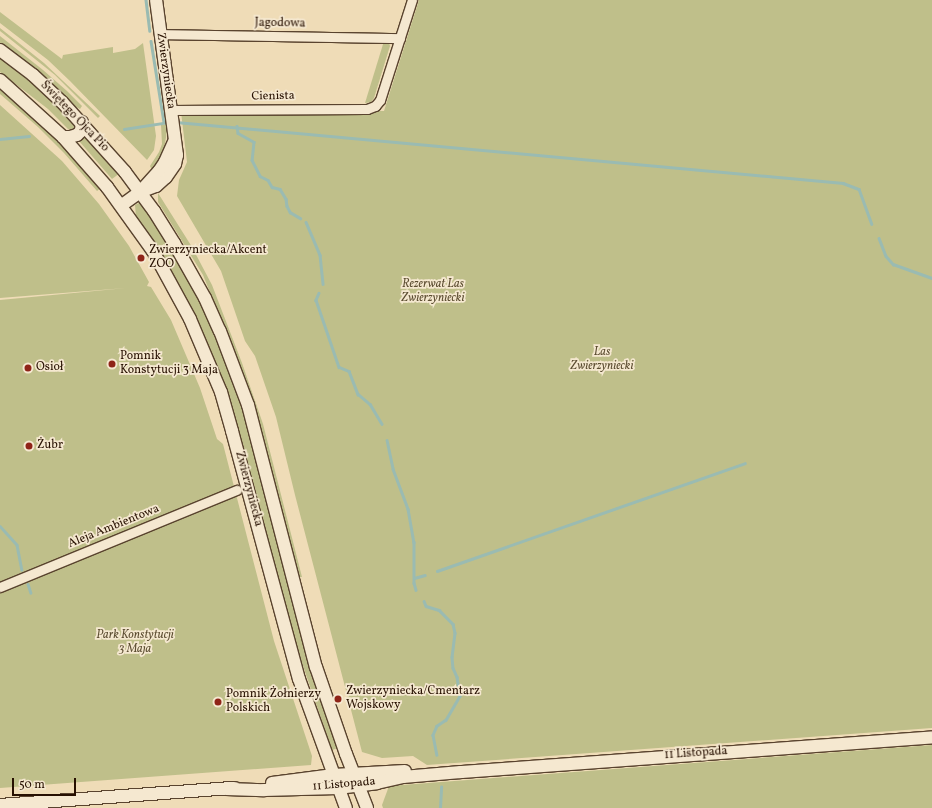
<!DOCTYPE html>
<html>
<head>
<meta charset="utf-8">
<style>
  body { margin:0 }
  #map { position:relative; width:932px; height:808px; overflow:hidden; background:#efdcb7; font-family:Vollkorn,serif }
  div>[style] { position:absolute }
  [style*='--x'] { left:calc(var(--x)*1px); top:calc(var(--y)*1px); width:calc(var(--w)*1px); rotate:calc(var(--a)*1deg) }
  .green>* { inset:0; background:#bfbf8a }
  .stream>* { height:2.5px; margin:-1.25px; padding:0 1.25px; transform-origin:1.25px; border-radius:1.25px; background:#9abbb2 }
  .roads { filter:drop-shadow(1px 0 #59432e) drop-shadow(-1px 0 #59432e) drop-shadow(0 1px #59432e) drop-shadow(0 -1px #59432e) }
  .street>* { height:9px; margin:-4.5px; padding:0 4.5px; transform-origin:4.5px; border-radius:4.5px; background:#f5e8d0 }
  .secondary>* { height:12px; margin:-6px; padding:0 6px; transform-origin:6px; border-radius:6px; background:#f5e8d0 }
  .dots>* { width:11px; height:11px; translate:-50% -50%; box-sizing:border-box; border:2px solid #f5e8d0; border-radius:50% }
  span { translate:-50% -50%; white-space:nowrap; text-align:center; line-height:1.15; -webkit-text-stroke:3.5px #f5e8d0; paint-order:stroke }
  .street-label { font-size:12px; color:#271001 }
  .poi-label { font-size:12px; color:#271001 }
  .left { translate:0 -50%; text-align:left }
  .park-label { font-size:12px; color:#5c4d31; font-style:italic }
  .scale { position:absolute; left:12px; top:778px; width:64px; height:18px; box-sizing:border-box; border:2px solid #271001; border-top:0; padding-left:5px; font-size:12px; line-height:14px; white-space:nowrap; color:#271001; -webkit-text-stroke:3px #f5e8d0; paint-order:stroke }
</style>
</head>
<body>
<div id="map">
  <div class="green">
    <div style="clip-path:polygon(419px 0,932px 0,932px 728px,427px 765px,413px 756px,382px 758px,362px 752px,295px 495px,276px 417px,255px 356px,245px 341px,221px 271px,177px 196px,179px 180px,187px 162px,181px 112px,384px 111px)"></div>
    <div style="clip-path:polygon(0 12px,62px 59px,63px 55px,113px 47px,113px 53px,135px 49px,143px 43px,156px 136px,154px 150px,147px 160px,70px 81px,48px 60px,0 23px)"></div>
    <div style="clip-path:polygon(0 28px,44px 63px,100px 116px,98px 118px,55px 75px,0 31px)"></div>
    <div style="clip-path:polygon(0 36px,43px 70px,67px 91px,82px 106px,80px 109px,71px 104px,0 43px)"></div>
    <div style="clip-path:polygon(384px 41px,389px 43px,390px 46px,374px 98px,371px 102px,365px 103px)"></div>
    <div style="clip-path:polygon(0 56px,39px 87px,77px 124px,75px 130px,68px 129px,48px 109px,0 72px)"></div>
    <div style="clip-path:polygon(0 87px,46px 127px,101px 188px,97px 191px,64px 153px,38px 127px,0 94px)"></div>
    <div style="clip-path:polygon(0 105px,62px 161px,99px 204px,129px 246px,149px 282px,147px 286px,151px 287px,171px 320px,200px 388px,217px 439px,223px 444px,274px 641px,312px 756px,311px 765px,0 788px,0 300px,126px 288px,0 298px)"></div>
    <div style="clip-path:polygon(168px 124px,163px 157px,152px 170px,150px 166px,159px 152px,162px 144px,161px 125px)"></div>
    <div style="clip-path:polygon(85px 133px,120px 173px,112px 179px,79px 141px,78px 139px)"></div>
    <div style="clip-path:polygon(158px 193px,192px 247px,212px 285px,242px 363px,263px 424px,302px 577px,298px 577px,254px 408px,234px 352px,203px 275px,158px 202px)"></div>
    <div style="clip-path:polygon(139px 203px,143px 204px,157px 224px,204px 307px,242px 403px,338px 748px,332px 750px,293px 637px,219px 371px,199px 326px,175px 278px,136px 217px,135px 205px)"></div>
    <div style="clip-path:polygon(932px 745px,932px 808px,383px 808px,382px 805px,389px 786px)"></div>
  </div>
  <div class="stream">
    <div style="--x:146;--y:0;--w:31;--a:83"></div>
    <div style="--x:151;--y:41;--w:82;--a:80.9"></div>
    <div style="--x:176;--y:122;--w:670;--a:5.23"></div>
    <div style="--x:843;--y:183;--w:17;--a:21"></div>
    <div style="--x:859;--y:189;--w:37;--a:70"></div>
    <div style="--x:237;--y:126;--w:7;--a:82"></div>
    <div style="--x:238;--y:133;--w:18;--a:29"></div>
    <div style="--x:254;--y:142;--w:18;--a:96"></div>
    <div style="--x:252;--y:160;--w:18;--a:63"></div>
    <div style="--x:260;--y:176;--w:9;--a:27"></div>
    <div style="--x:268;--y:180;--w:8;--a:60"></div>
    <div style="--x:272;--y:187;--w:8;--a:14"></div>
    <div style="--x:280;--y:189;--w:12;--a:59"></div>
    <div style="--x:286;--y:199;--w:7;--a:82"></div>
    <div style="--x:287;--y:206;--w:7;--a:63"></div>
    <div style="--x:290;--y:212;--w:12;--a:31"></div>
    <div style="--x:124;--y:129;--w:46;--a:-8.8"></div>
    <div style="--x:0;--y:139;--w:29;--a:-6"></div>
    <div style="--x:306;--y:222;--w:36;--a:67"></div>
    <div style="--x:320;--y:255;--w:29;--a:84"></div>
    <div style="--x:879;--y:238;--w:19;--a:69"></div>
    <div style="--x:886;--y:256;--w:11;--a:49"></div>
    <div style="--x:893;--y:264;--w:41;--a:19.7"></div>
    <div style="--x:319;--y:293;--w:8;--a:113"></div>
    <div style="--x:316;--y:300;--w:71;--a:71.1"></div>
    <div style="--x:339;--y:367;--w:11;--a:22"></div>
    <div style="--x:349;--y:371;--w:25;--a:69"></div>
    <div style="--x:358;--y:394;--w:16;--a:40"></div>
    <div style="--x:370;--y:404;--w:23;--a:59"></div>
    <div style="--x:387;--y:440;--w:30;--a:78"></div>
    <div style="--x:393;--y:469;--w:43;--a:69.4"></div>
    <div style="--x:408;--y:509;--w:34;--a:80"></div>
    <div style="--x:414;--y:542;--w:41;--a:90"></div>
    <div style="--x:414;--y:583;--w:7;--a:74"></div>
    <div style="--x:0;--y:526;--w:25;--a:48"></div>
    <div style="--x:17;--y:545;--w:25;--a:79"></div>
    <div style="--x:437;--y:571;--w:326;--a:-19.3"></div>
    <div style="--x:414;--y:578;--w:11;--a:-15"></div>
    <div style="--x:28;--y:584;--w:9;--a:72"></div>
    <div style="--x:424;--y:601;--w:5;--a:68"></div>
    <div style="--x:426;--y:606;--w:14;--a:17"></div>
    <div style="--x:439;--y:610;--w:20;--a:45"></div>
    <div style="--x:453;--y:624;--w:9;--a:77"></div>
    <div style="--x:455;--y:633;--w:24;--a:97"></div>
    <div style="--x:452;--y:657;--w:11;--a:85"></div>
    <div style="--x:453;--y:668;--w:10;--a:66"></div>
    <div style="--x:457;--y:677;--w:19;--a:81"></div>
    <div style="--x:460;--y:696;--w:28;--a:120"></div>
    <div style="--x:446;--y:720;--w:11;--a:146"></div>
    <div style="--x:437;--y:726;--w:10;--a:114"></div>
    <div style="--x:433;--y:735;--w:20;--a:79"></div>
    <div style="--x:440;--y:808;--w:21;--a:-87"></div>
  </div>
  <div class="roads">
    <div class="street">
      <div style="--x:160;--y:34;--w:240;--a:1"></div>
      <div style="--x:171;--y:110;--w:196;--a:-0.3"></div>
      <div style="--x:367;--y:109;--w:9;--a:-21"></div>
      <div style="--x:375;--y:106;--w:8;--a:-50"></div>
      <div style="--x:380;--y:100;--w:105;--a:-72.3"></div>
      <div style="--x:0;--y:587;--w:256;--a:-22.3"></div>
    </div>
    <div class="secondary">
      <div style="--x:0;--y:50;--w:41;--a:37.1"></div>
      <div style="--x:33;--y:75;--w:40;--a:43"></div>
      <div style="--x:62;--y:102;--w:94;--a:48"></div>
      <div style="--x:125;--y:172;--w:49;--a:53.4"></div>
      <div style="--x:154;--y:211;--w:38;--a:58"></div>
      <div style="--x:174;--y:243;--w:63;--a:60.6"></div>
      <div style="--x:205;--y:298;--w:36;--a:66"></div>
      <div style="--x:220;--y:331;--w:79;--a:69.3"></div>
      <div style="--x:248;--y:405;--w:271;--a:75.5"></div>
      <div style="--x:316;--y:667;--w:92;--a:71"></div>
      <div style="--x:346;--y:754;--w:58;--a:68.7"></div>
      <div style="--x:0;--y:80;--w:85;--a:42.1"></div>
      <div style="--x:63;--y:137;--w:67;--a:48.7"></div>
      <div style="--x:107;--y:187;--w:79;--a:54.3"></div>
      <div style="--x:153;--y:251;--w:77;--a:61.4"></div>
      <div style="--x:190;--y:319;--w:79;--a:67"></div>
      <div style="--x:221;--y:392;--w:41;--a:74.2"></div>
      <div style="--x:232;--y:431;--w:257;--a:74.9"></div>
      <div style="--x:299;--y:679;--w:137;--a:70"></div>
      <div style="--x:63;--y:137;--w:7;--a:0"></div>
      <div style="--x:70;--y:137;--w:7;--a:-16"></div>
      <div style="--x:77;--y:135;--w:6;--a:-45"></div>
      <div style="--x:81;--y:131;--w:9;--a:-84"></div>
      <div style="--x:140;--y:192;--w:17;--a:-21"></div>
      <div style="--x:156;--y:186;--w:13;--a:-42"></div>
      <div style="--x:166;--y:177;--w:16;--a:-55"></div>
      <div style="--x:175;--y:164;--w:9;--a:-77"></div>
      <div style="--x:177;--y:155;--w:156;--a:-97.7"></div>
      <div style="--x:122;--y:205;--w:22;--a:-36"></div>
      <div style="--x:140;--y:192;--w:28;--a:-48"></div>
      <div style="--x:159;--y:171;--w:11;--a:-56"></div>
      <div style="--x:165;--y:162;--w:22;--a:-66"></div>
      <div style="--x:272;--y:783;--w:62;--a:-7.5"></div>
      <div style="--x:333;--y:775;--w:72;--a:-3.2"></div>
      <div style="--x:226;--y:789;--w:38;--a:2"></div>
      <div style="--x:264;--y:790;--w:74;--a:-1.5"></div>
      <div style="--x:338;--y:788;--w:39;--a:-7"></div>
      <div style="--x:377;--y:783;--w:27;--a:-13"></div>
      <div style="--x:403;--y:777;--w:58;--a:-4.9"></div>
      <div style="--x:461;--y:772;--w:472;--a:-4.2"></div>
      <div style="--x:0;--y:805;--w:235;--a:-4.2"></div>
    </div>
  </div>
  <div class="dots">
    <div style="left:141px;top:258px;background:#8f2418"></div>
    <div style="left:112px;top:364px;background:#8f2418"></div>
    <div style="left:28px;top:368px;background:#8f2418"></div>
    <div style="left:29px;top:446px;background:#8f2418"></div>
    <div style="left:338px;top:699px;background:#8f2418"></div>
    <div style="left:218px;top:702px;background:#8f2418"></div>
  </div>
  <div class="street-label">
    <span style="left:280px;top:24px;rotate:1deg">Jagodowa</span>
    <span style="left:165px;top:71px;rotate:82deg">Zwierzyniecka</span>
    <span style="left:273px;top:97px;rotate:-1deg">Cienista</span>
    <span style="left:74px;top:117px;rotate:46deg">Świętego Ojca Pio</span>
    <span style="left:248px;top:489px;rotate:75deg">Zwierzyniecka</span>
    <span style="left:114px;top:527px;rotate:-22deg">Aleja Ambientowa</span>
    <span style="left:696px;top:754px;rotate:-4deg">11 Listopada</span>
    <span style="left:344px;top:785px;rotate:-5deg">11 Listopada</span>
  </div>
  <div class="poi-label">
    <span class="left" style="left:149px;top:258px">Zwierzyniecka/Akcent<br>ZOO</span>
    <span class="left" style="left:120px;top:364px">Pomnik<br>Konstytucji 3 Maja</span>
    <span class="left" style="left:36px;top:368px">Osioł</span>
    <span class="left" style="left:37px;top:446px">Żubr</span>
    <span class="left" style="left:346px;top:699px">Zwierzyniecka/Cmentarz<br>Wojskowy</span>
    <span class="left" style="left:226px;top:702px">Pomnik Żołnierzy<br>Polskich</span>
  </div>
  <div class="park-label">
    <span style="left:433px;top:292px">Rezerwat Las<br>Zwierzyniecki</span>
    <span style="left:602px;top:360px">Las<br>Zwierzyniecki</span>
    <span style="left:135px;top:643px">Park Konstytucji<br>3 Maja</span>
  </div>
  <div class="scale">50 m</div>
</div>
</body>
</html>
